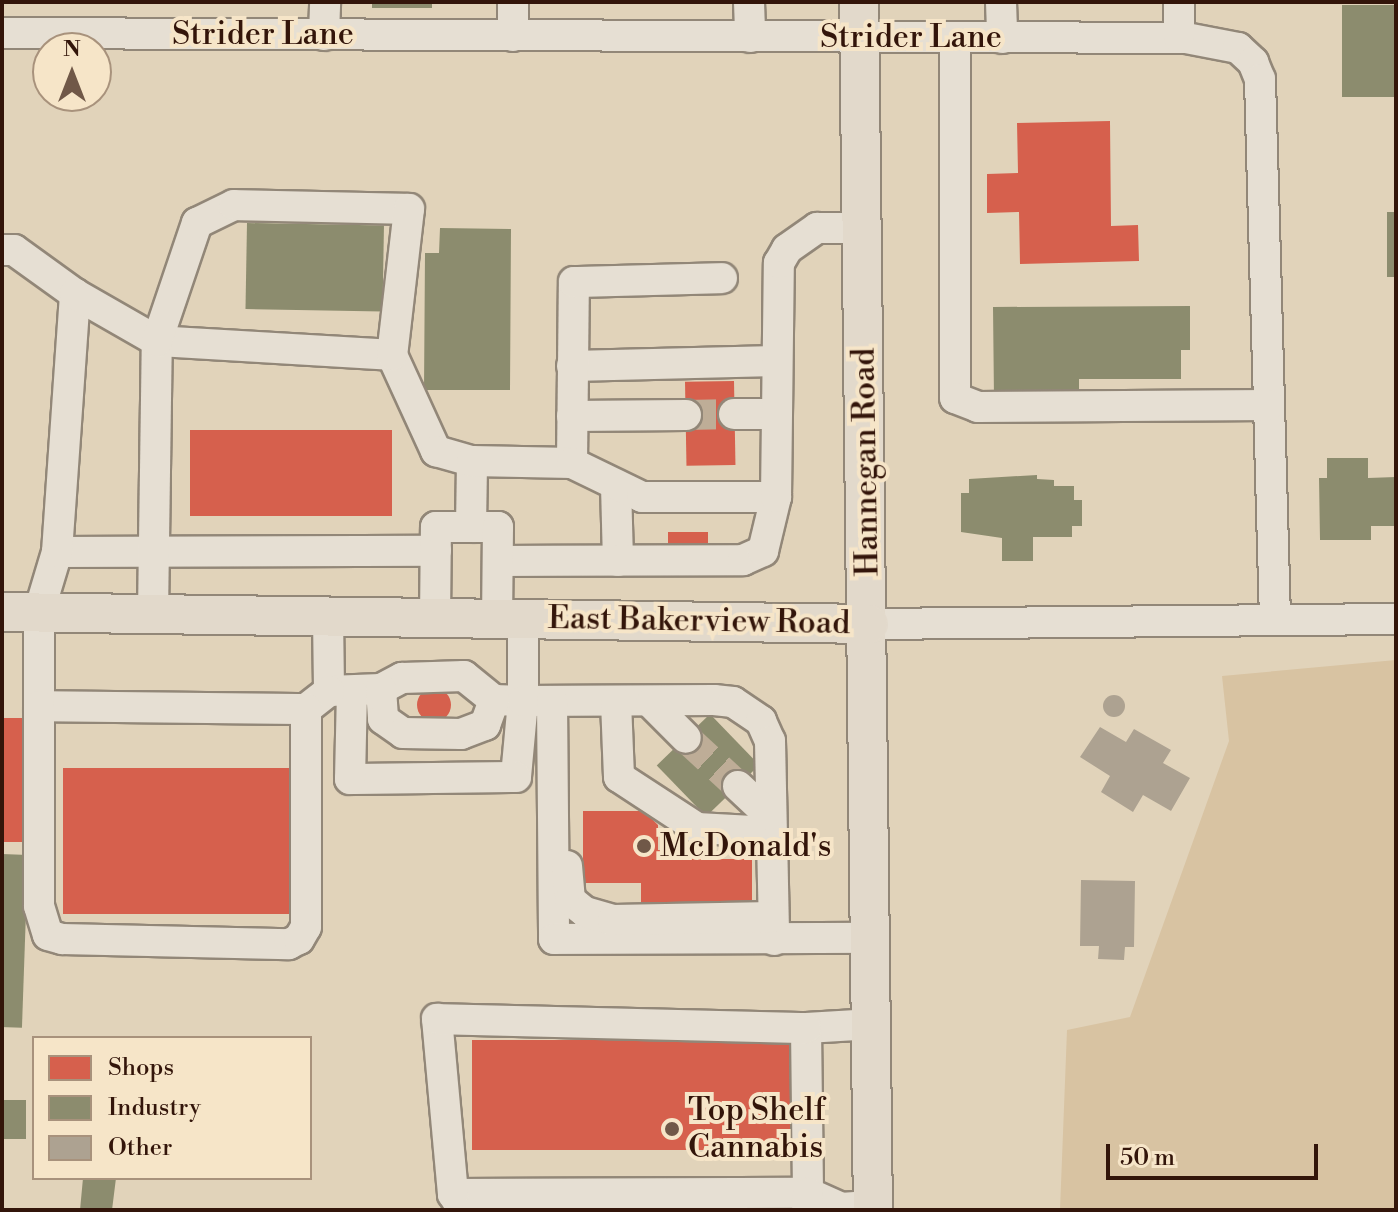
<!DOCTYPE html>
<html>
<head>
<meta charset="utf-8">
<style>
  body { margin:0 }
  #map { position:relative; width:1398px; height:1212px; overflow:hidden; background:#e1d3ba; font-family:"Libre Bodoni",serif }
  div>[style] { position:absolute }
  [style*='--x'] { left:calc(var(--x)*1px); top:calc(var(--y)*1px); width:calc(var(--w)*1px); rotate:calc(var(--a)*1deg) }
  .green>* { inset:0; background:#d8c3a2 }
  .shops>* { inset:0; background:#d6604d; transform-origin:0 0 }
  .round { border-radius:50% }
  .industry>* { inset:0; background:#8c8c6e; transform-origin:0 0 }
  .building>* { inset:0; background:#ada291 }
  .minor-tunnel>* { height:30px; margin-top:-15px; transform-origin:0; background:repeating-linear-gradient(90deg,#bead97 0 30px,transparent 0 45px) }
  .roads { filter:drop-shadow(2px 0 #928778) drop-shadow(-2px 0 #928778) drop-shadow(0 2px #928778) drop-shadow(0 -2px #928778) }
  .minor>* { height:30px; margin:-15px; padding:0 15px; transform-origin:15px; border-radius:15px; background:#e6dfd3 }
  .major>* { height:38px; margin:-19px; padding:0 19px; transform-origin:19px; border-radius:19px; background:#e2d9cb }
  .dots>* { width:22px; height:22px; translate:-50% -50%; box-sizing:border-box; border:4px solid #f6e5c8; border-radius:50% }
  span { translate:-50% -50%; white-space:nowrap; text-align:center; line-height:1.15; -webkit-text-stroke:8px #f6e5c8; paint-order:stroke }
  .street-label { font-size:32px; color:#33150a }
  .poi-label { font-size:32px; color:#33150a }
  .left { translate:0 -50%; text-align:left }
  .frame { position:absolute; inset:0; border:4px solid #33150a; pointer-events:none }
  .legend { position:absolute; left:32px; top:1036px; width:280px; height:144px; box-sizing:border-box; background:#f6e5c8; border:2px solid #a8927c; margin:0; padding:10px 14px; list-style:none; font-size:24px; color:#33150a }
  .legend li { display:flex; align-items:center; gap:16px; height:40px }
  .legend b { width:40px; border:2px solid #a8927c }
  .north { position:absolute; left:32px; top:32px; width:80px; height:80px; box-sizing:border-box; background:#f6e5c8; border:2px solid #a8927c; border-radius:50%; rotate:0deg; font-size:22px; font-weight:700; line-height:32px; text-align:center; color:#33150a }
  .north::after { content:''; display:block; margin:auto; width:28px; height:36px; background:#705848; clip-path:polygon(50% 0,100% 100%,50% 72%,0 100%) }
  .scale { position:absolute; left:1106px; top:1144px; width:212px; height:36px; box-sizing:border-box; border:4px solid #33150a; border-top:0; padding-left:10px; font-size:24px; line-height:28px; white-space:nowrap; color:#33150a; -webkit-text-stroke:6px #f6e5c8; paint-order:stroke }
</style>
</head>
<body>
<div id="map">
  <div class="green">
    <div style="clip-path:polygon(1396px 660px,1396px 1210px,1060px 1210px,1067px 1030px,1130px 1017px,1229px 741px,1222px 676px)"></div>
  </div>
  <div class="shops">
    <div style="clip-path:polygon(1110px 121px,1111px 226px,1138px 225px,1139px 261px,1020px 264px,1019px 212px,987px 213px,987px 174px,1018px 173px,1017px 123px)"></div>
    <div style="left:734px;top:381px;width:84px;height:49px;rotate:89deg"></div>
    <div style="left:190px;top:430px;width:202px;height:86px"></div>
    <div style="left:708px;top:532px;width:17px;height:40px;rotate:90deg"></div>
    <div class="round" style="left:417px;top:688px;width:34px;height:34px"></div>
    <div style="clip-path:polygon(2px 718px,26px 718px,36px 842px,2px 842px)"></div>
    <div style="left:63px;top:768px;width:235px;height:146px"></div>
    <div style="clip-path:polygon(583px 811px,644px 811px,658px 825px,658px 850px,709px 850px,709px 859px,752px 859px,752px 914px,641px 914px,641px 883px,583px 883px)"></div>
    <div style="left:472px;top:1040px;width:326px;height:110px"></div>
  </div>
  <div class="industry">
    <div style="left:372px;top:2px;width:60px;height:6px"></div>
    <div style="left:1396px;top:5px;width:92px;height:54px;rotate:90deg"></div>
    <div style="left:1387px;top:212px;width:9px;height:65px"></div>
    <div style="left:247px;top:223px;width:137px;height:86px;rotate:1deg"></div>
    <div style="clip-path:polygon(440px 228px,511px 229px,510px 390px,424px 390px,425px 253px,439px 253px)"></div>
    <div style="clip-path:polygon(1190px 306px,1190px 350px,1181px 350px,1181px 379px,1079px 379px,1079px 399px,994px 399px,993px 307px)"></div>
    <div style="clip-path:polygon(1327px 458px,1368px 458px,1368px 478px,1396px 477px,1396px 526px,1371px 526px,1371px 540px,1320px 540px,1319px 478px,1327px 478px)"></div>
    <div style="clip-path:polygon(1037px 475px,1037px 479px,1054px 480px,1054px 486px,1074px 486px,1074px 500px,1082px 500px,1082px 526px,1072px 526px,1072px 537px,1033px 537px,1033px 561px,1002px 561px,1002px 538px,961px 532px,961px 493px,969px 493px,969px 479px)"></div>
    <div style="left:710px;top:714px;width:71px;height:74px;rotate:46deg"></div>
    <div style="left:2px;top:854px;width:26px;height:173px;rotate:2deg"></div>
    <div style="left:2px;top:1100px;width:24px;height:39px"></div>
    <div style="clip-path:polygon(83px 1178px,116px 1178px,112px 1210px,80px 1210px)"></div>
  </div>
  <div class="building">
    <div class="round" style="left:1103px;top:695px;width:22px;height:22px"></div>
    <div style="clip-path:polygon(1100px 727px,1126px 742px,1134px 729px,1171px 750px,1163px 763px,1190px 778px,1171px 811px,1143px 795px,1133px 812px,1101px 792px,1110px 776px,1080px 757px)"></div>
    <div style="clip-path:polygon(1081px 880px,1135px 881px,1134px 947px,1125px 947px,1124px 960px,1098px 959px,1099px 946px,1080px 946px)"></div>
  </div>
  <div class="minor-tunnel">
    <div style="--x:686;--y:415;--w:48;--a:-1.2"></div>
    <div style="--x:686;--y:738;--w:71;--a:42.7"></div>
  </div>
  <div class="roads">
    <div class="minor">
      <div style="--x:513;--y:2;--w:34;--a:90"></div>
      <div style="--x:749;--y:2;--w:35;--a:88"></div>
      <div style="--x:1001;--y:2;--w:36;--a:88"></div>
      <div style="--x:2;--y:33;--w:1184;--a:0.24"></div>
      <div style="--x:1186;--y:38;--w:53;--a:10.9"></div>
      <div style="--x:1238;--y:48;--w:21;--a:43"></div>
      <div style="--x:1253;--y:62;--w:18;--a:68"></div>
      <div style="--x:1260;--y:79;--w:540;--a:88.41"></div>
      <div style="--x:324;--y:35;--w:33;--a:-88"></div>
      <div style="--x:955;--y:38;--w:360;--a:90"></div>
      <div style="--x:955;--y:398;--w:25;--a:21"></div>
      <div style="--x:978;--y:407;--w:291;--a:-0.4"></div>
      <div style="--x:1179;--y:38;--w:36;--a:-90"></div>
      <div style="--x:2;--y:250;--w:12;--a:0"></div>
      <div style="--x:14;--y:250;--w:75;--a:35.8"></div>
      <div style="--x:572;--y:366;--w:204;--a:-1.4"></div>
      <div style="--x:734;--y:414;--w:42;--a:0"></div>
      <div style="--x:572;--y:416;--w:114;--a:-0.5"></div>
      <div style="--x:572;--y:463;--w:181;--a:-89.4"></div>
      <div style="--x:574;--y:282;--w:148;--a:-1.5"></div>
      <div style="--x:616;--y:485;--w:76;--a:88.5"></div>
      <div style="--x:471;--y:527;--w:66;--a:-89.1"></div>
      <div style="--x:57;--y:552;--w:379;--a:-0.2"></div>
      <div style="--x:498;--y:561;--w:245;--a:-0.2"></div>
      <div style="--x:743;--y:560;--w:22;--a:-24"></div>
      <div style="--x:763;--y:551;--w:56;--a:-76.5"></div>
      <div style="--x:153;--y:614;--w:273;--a:-89.2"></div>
      <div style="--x:157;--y:341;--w:235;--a:3.4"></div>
      <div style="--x:392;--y:355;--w:106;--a:65.4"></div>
      <div style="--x:436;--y:451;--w:37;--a:16"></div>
      <div style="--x:472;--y:461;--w:100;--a:1.1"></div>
      <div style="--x:572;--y:463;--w:78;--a:25.9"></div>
      <div style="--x:642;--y:497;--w:134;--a:0"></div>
      <div style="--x:776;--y:497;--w:234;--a:-89.3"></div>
      <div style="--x:779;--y:263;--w:16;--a:-60"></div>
      <div style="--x:787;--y:249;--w:37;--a:-35"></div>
      <div style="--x:817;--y:228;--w:46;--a:0"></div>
      <div style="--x:328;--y:617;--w:74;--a:89.2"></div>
      <div style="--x:329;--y:691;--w:52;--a:-2.2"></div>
      <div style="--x:381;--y:689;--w:24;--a:-28"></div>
      <div style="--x:402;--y:678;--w:62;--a:-1.8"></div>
      <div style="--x:464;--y:676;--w:38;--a:39"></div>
      <div style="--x:494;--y:700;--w:29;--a:2"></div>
      <div style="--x:523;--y:701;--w:76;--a:95.3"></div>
      <div style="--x:516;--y:777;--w:166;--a:179.3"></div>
      <div style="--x:350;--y:779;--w:87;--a:-88.7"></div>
      <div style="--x:435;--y:618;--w:91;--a:-89.4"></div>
      <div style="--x:436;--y:527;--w:62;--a:0"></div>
      <div style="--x:498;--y:527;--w:92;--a:90.6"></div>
      <div style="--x:523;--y:619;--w:82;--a:90"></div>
      <div style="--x:523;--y:701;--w:191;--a:-0.3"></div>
      <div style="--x:714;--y:700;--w:19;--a:6"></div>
      <div style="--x:733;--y:702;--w:34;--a:34"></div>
      <div style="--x:761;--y:721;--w:22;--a:66"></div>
      <div style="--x:770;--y:741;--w:199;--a:88.8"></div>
      <div style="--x:869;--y:624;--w:527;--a:-0.54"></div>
      <div style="--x:381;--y:689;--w:30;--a:86"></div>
      <div style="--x:383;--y:719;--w:24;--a:35"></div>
      <div style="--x:403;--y:733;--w:58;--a:1"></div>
      <div style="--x:461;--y:734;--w:26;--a:-21"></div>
      <div style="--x:485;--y:725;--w:27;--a:-70"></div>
      <div style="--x:329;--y:691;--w:29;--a:142"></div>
      <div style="--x:306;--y:709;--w:267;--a:-179.4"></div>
      <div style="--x:39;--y:706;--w:94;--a:-90"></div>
      <div style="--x:39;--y:612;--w:63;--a:-73.3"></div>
      <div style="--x:57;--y:552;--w:259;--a:-86"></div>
      <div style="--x:75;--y:294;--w:95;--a:29.8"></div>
      <div style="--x:157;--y:341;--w:125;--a:-71.3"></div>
      <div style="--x:197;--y:223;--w:41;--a:-25.9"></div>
      <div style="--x:234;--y:205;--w:175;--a:1.3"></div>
      <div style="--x:409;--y:209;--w:147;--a:96.6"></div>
      <div style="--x:552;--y:701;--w:238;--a:89.5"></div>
      <div style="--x:554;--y:939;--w:318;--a:-0.2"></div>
      <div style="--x:616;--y:702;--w:75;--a:87.7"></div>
      <div style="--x:619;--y:777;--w:93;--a:33.2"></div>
      <div style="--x:697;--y:828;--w:74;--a:3.1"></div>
      <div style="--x:651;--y:703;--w:49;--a:45"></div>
      <div style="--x:39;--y:706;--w:200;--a:90"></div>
      <div style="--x:39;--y:906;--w:30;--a:73"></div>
      <div style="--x:48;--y:935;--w:15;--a:16"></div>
      <div style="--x:62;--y:939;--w:227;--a:1.3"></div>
      <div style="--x:289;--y:944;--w:11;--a:-27"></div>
      <div style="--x:299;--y:939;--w:14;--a:-60"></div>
      <div style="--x:306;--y:927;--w:218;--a:-90"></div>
      <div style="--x:738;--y:786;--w:42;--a:43.1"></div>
      <div style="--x:567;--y:866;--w:34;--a:85"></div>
      <div style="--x:570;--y:900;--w:19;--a:39"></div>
      <div style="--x:585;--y:912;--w:29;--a:16"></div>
      <div style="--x:613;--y:920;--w:160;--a:-1.1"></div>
      <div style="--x:873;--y:1024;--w:67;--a:176.6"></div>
      <div style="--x:806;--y:1028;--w:165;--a:89.3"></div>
      <div style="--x:808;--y:1193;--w:36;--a:24"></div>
      <div style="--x:841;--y:1208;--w:32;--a:-4"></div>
      <div style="--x:453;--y:1194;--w:355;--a:-0.2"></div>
      <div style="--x:808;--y:1193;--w:17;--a:93"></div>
      <div style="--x:463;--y:1210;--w:19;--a:-122"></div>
      <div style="--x:453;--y:1194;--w:176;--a:-95.2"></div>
      <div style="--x:437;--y:1019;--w:369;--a:1.4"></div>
    </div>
    <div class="major">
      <div style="--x:859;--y:2;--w:1208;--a:89.34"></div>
      <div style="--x:2;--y:612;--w:867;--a:0.79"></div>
    </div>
  </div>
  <div class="dots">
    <div style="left:644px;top:846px;background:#705848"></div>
    <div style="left:672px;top:1129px;background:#705848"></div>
  </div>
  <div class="street-label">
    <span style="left:263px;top:34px">Strider Lane</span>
    <span style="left:911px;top:37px">Strider Lane</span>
    <span style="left:866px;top:462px;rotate:-91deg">Hannegan Road</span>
    <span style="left:699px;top:621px;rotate:1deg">East Bakerview Road</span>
  </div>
  <div class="poi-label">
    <span class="left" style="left:660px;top:846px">McDonald's</span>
    <span class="left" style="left:688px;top:1129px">Top Shelf<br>Cannabis</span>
  </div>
  <div class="frame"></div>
  <ul class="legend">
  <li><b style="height:22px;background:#d6604d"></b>Shops</li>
  <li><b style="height:22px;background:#8c8c6e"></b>Industry</li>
  <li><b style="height:22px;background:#ada291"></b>Other</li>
  </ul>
  <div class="north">N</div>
  <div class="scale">50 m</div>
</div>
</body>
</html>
